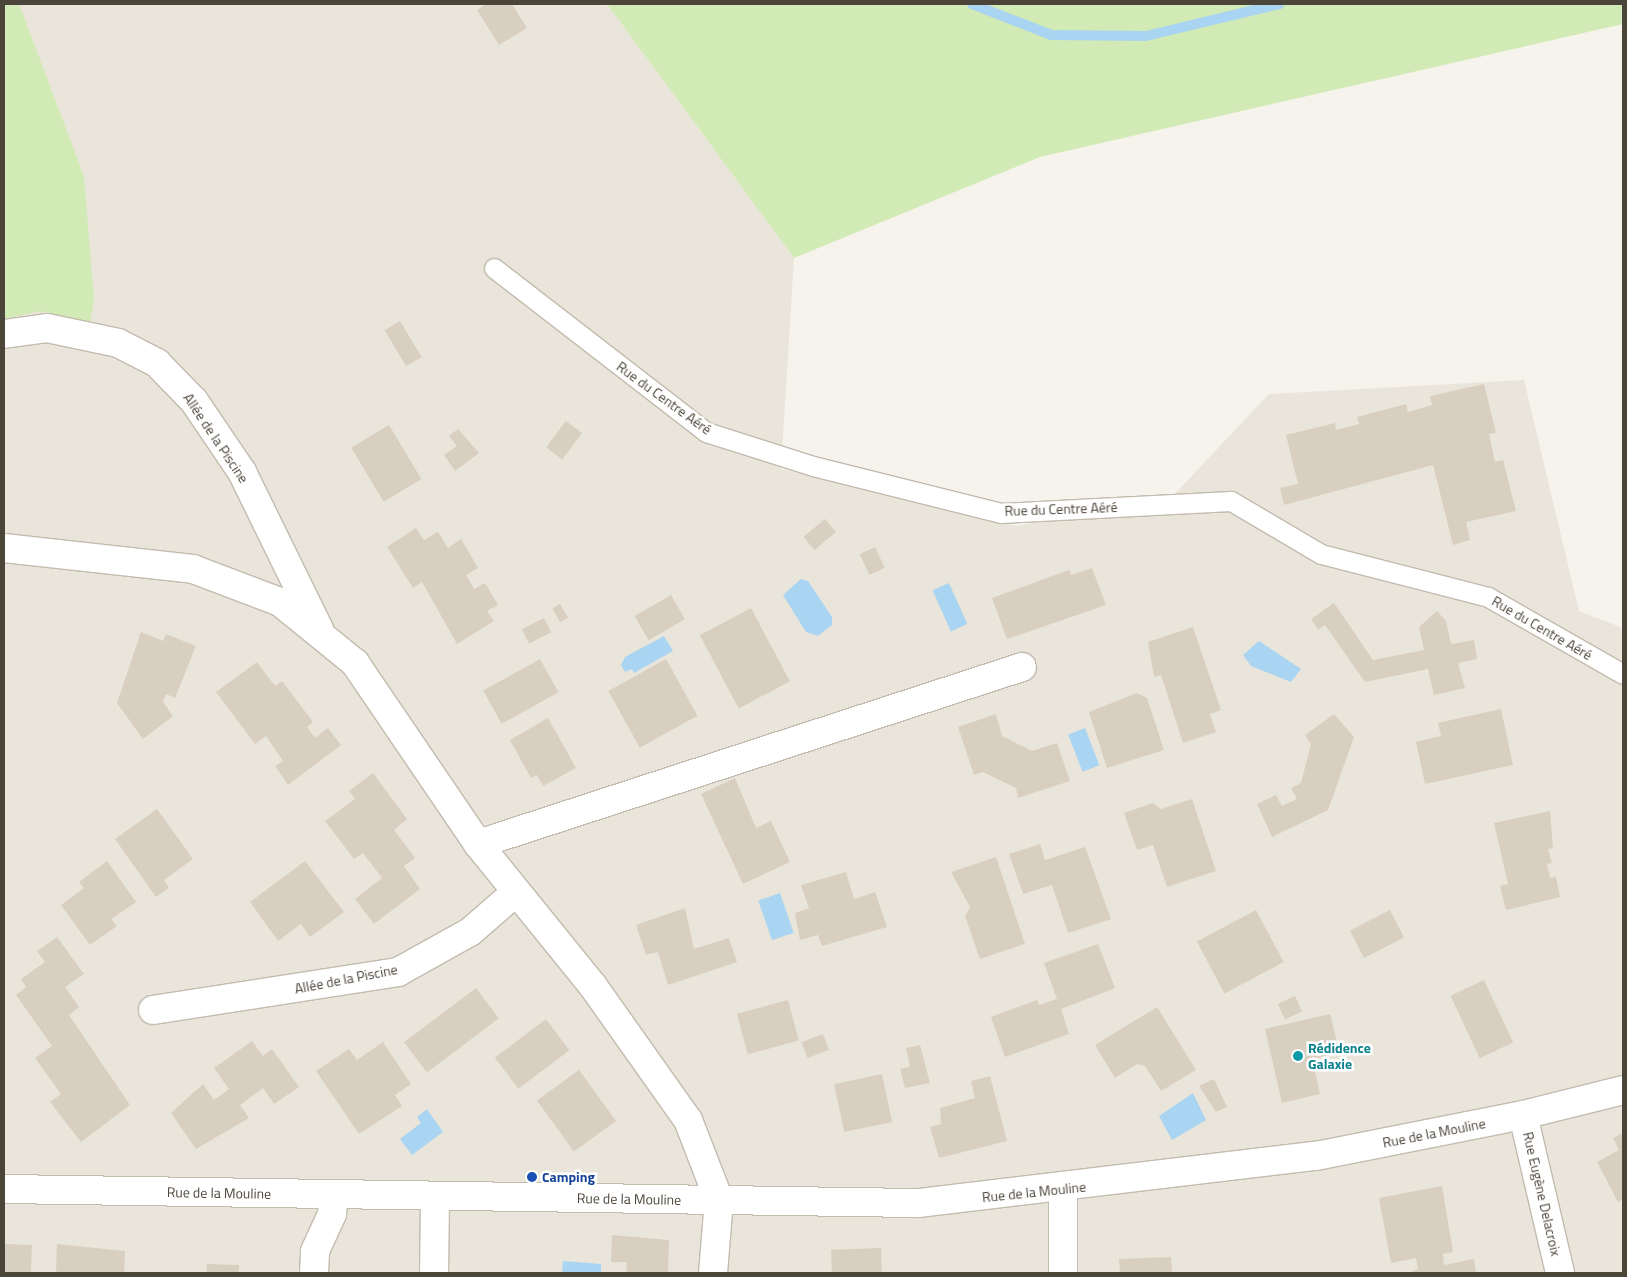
<!DOCTYPE html>
<html>
<head>
<meta charset="utf-8">
<style>
  body { margin:0 }
  #map { position:relative; width:1627px; height:1277px; overflow:hidden; background:#f6f3ec; font-family:"Titillium Web",sans-serif }
  div>[style] { position:absolute }
  [style*='--x'] { left:calc(var(--x)*1px); top:calc(var(--y)*1px); width:calc(var(--w)*1px); rotate:calc(var(--a)*1deg) }
  .residential>* { inset:0; background:#eae5da }
  .green>* { inset:0; background:#d2eab5 }
  .water>* { inset:0; background:#a9d4f2; transform-origin:0 0 }
  .stream>* { height:10px; margin:-5px; padding:0 5px; transform-origin:5px; border-radius:5px; background:#a9d4f2 }
  .building>* { inset:0; background:#d8cfc1; transform-origin:0 0 }
  .roads { filter:drop-shadow(1px 0 #c2bbae) drop-shadow(-1px 0 #c2bbae) drop-shadow(0 1px #c2bbae) drop-shadow(0 -1px #c2bbae) }
  .service>* { height:19px; margin:-9.5px; padding:0 9.5px; transform-origin:9.5px; border-radius:9.5px; background:#fff }
  .minor>* { height:28px; margin:-14px; padding:0 14px; transform-origin:14px; border-radius:14px; background:#fff }
  .dots>* { width:14px; height:14px; translate:-50% -50%; box-sizing:border-box; border:2px solid #fff; border-radius:50% }
  span { translate:-50% -50%; white-space:nowrap; text-align:center; line-height:1.15; -webkit-text-stroke:5px #fff; paint-order:stroke }
  .street-label { font-size:14px; color:#4b4439 }
  .culture-label { font-size:14px; color:#0d838f; font-weight:700 }
  .left { translate:0 -50%; text-align:left }
  .transit-label { font-size:14px; color:#164399; font-weight:700 }
  .frame { position:absolute; inset:0; border:5px solid #4b4439; pointer-events:none }
</style>
</head>
<body>
<div id="map">
  <div class="residential">
    <div style="clip-path:polygon(4px 4px,607px 4px,794px 258px,781px 469px,1016px 526px,1168px 501px,1269px 394px,1524px 380px,1579px 611px,1623px 628px,1623px 1273px,4px 1273px)"></div>
  </div>
  <div class="green">
    <div style="clip-path:polygon(4px 4px,19px 4px,84px 176px,94px 299px,90px 323px,40px 311px,4px 319px)"></div>
    <div style="clip-path:polygon(607px 4px,1623px 4px,1623px 24px,1040px 157px,794px 258px)"></div>
  </div>
  <div class="water">
    <div style="clip-path:polygon(801px 579px,808px 581px,832px 617px,832px 625px,818px 636px,806px 632px,783px 595px)"></div>
    <div style="left:949px;top:583px;width:45px;height:18px;rotate:66deg"></div>
    <div style="clip-path:polygon(664px 636px,673px 651px,634px 673px,632px 669px,625px 672px,621px 665px,625px 657px)"></div>
    <div style="clip-path:polygon(1259px 641px,1301px 669px,1291px 682px,1251px 666px,1243px 655px)"></div>
    <div style="left:1085px;top:728px;width:40px;height:18px;rotate:69deg"></div>
    <div style="left:780px;top:893px;width:42px;height:23px;rotate:71deg"></div>
    <div style="clip-path:polygon(1193px 1093px,1206px 1120px,1172px 1140px,1159px 1116px)"></div>
    <div style="clip-path:polygon(427px 1109px,443px 1132px,412px 1155px,400px 1139px,421px 1123px,417px 1117px)"></div>
    <div style="clip-path:polygon(563px 1261px,601px 1264px,601px 1273px,562px 1273px)"></div>
  </div>
  <div class="stream">
    <div style="--x:972;--y:4;--w:85;--a:21.4"></div>
    <div style="--x:1051;--y:35;--w:95;--a:0.6"></div>
    <div style="--x:1146;--y:36;--w:137;--a:-13.5"></div>
  </div>
  <div class="building">
    <div style="clip-path:polygon(487px 4px,512px 4px,527px 28px,499px 45px,477px 10px)"></div>
    <div style="left:400px;top:321px;width:42px;height:18px;rotate:59deg"></div>
    <div style="clip-path:polygon(1484px 384px,1496px 433px,1489px 434px,1495px 462px,1503px 460px,1516px 511px,1466px 522px,1470px 540px,1453px 545px,1433px 465px,1284px 505px,1280px 488px,1298px 484px,1286px 435px,1335px 423px,1336px 430px,1359px 424px,1357px 417px,1406px 404px,1408px 412px,1432px 405px,1430px 396px)"></div>
    <div style="left:566px;top:421px;width:20px;height:33px;rotate:37deg"></div>
    <div style="left:389px;top:425px;width:63px;height:44px;rotate:59deg"></div>
    <div style="clip-path:polygon(458px 429px,479px 453px,455px 471px,444px 455px,457px 446px,449px 436px)"></div>
    <div style="left:825px;top:519px;width:17px;height:28px;rotate:50deg"></div>
    <div style="clip-path:polygon(416px 528px,424px 540px,438px 532px,448px 548px,461px 539px,478px 568px,466px 575px,474px 589px,485px 583px,498px 605px,487px 611px,494px 621px,457px 644px,422px 582px,413px 588px,387px 547px)"></div>
    <div style="left:875px;top:547px;width:23px;height:17px;rotate:65deg"></div>
    <div style="clip-path:polygon(1092px 568px,1106px 605px,1007px 639px,992px 598px,1069px 570px,1071px 575px)"></div>
    <div style="left:671px;top:595px;width:28px;height:42px;rotate:60deg"></div>
    <div style="clip-path:polygon(1334px 603px,1373px 660px,1424px 650px,1419px 627px,1437px 611px,1446px 621px,1451px 644px,1474px 640px,1477px 659px,1458px 663px,1465px 688px,1434px 695px,1428px 669px,1365px 682px,1325px 625px,1318px 630px,1311px 619px)"></div>
    <div style="left:560px;top:604px;width:16px;height:9px;rotate:60deg"></div>
    <div style="left:751px;top:608px;width:83px;height:58px;rotate:62deg"></div>
    <div style="left:544px;top:618px;width:16px;height:25px;rotate:63deg"></div>
    <div style="clip-path:polygon(1193px 627px,1221px 710px,1210px 714px,1216px 732px,1183px 743px,1161px 675px,1154px 677px,1148px 642px)"></div>
    <div style="clip-path:polygon(141px 632px,163px 641px,166px 634px,196px 646px,175px 698px,166px 694px,163px 702px,173px 716px,143px 739px,117px 703px)"></div>
    <div style="left:540px;top:659px;width:38px;height:65px;rotate:61deg"></div>
    <div style="left:666px;top:659px;width:65px;height:66px;rotate:61deg"></div>
    <div style="clip-path:polygon(257px 662px,275px 686px,282px 681px,313px 722px,307px 727px,315px 738px,328px 728px,341px 745px,288px 785px,275px 766px,283px 761px,266px 736px,255px 744px,216px 692px)"></div>
    <div style="clip-path:polygon(1137px 693px,1147px 698px,1164px 750px,1107px 768px,1089px 712px)"></div>
    <div style="clip-path:polygon(1501px 709px,1513px 765px,1425px 784px,1416px 742px,1441px 736px,1438px 723px)"></div>
    <div style="clip-path:polygon(996px 714px,1002px 736px,1032px 751px,1057px 743px,1070px 781px,1018px 798px,1016px 788px,983px 772px,974px 775px,958px 727px)"></div>
    <div style="clip-path:polygon(1334px 714px,1354px 737px,1328px 810px,1272px 837px,1257px 804px,1276px 795px,1282px 806px,1297px 799px,1291px 788px,1301px 783px,1311px 744px,1305px 735px)"></div>
    <div style="clip-path:polygon(548px 718px,576px 768px,543px 786px,537px 775px,531px 778px,510px 740px)"></div>
    <div style="clip-path:polygon(373px 773px,407px 819px,394px 830px,415px 858px,404px 866px,420px 889px,374px 924px,355px 899px,382px 878px,363px 853px,354px 859px,325px 821px,355px 799px,349px 791px)"></div>
    <div style="clip-path:polygon(735px 778px,756px 828px,771px 821px,790px 862px,743px 884px,701px 794px)"></div>
    <div style="clip-path:polygon(1192px 799px,1216px 871px,1167px 887px,1153px 845px,1137px 850px,1124px 813px,1153px 803px,1161px 809px)"></div>
    <div style="clip-path:polygon(157px 809px,193px 859px,164px 880px,169px 888px,156px 897px,115px 839px)"></div>
    <div style="clip-path:polygon(1550px 811px,1553px 848px,1548px 849px,1552px 863px,1547px 864px,1550px 878px,1556px 877px,1560px 897px,1506px 910px,1500px 886px,1508px 884px,1494px 823px)"></div>
    <div style="clip-path:polygon(1040px 844px,1045px 860px,1085px 847px,1111px 919px,1068px 933px,1052px 885px,1023px 894px,1009px 854px)"></div>
    <div style="clip-path:polygon(996px 857px,1025px 944px,980px 959px,965px 916px,970px 907px,951px 872px)"></div>
    <div style="clip-path:polygon(107px 861px,136px 902px,111px 919px,117px 926px,90px 945px,61px 905px,84px 888px,79px 882px)"></div>
    <div style="clip-path:polygon(305px 861px,344px 912px,310px 937px,301px 924px,278px 941px,250px 902px)"></div>
    <div style="clip-path:polygon(846px 872px,854px 899px,875px 892px,887px 927px,822px 946px,818px 935px,800px 940px,795px 913px,809px 908px,801px 885px)"></div>
    <div style="clip-path:polygon(685px 908px,694px 949px,729px 938px,737px 962px,668px 985px,658px 952px,646px 955px,636px 925px)"></div>
    <div style="left:1256px;top:910px;width:59px;height:67px;rotate:62deg"></div>
    <div style="left:1390px;top:910px;width:31px;height:45px;rotate:63deg"></div>
    <div style="clip-path:polygon(57px 937px,84px 974px,65px 987px,79px 1007px,69px 1015px,130px 1105px,81px 1142px,50px 1102px,61px 1094px,35px 1058px,52px 1046px,16px 995px,26px 987px,21px 979px,45px 962px,37px 951px)"></div>
    <div style="clip-path:polygon(1098px 944px,1115px 988px,1061px 1009px,1069px 1034px,1005px 1057px,991px 1017px,1037px 1000px,1039px 1005px,1057px 999px,1044px 963px)"></div>
    <div style="left:1484px;top:980px;width:69px;height:37px;rotate:65deg"></div>
    <div style="left:476px;top:988px;width:38px;height:90px;rotate:53deg"></div>
    <div style="left:1295px;top:996px;width:17px;height:19px;rotate:65deg"></div>
    <div style="left:788px;top:1000px;width:42px;height:53px;rotate:75deg"></div>
    <div style="clip-path:polygon(1157px 1007px,1196px 1070px,1161px 1091px,1145px 1066px,1137px 1064px,1115px 1078px,1095px 1045px)"></div>
    <div style="clip-path:polygon(1330px 1014px,1340px 1053px,1312px 1059px,1320px 1094px,1282px 1103px,1265px 1029px)"></div>
    <div style="left:546px;top:1019px;width:39px;height:64px;rotate:53deg"></div>
    <div style="left:823px;top:1034px;width:17px;height:23px;rotate:69deg"></div>
    <div style="clip-path:polygon(252px 1041px,263px 1056px,272px 1049px,299px 1087px,274px 1104px,263px 1088px,240px 1105px,249px 1118px,196px 1149px,171px 1113px,203px 1084px,214px 1100px,229px 1089px,214px 1068px)"></div>
    <div style="clip-path:polygon(383px 1042px,411px 1084px,395px 1095px,402px 1106px,359px 1134px,316px 1071px,349px 1049px,357px 1060px)"></div>
    <div style="clip-path:polygon(920px 1045px,930px 1083px,905px 1088px,900px 1069px,910px 1067px,906px 1048px)"></div>
    <div style="left:579px;top:1070px;width:63px;height:52px;rotate:54deg"></div>
    <div style="left:882px;top:1074px;width:49px;height:49px;rotate:78deg"></div>
    <div style="clip-path:polygon(990px 1076px,1007px 1141px,939px 1158px,930px 1127px,941px 1124px,940px 1108px,975px 1098px,971px 1081px)"></div>
    <div style="clip-path:polygon(1214px 1079px,1227px 1107px,1216px 1112px,1199px 1086px)"></div>
    <div style="clip-path:polygon(1623px 1133px,1623px 1199px,1618px 1202px,1597px 1162px,1619px 1150px,1613px 1138px)"></div>
    <div style="clip-path:polygon(1442px 1186px,1453px 1252px,1443px 1254px,1444px 1265px,1474px 1259px,1476px 1273px,1409px 1273px,1418px 1269px,1416px 1258px,1391px 1263px,1379px 1198px)"></div>
    <div style="clip-path:polygon(612px 1235px,669px 1240px,668px 1273px,626px 1273px,627px 1262px,611px 1262px)"></div>
    <div style="left:4px;top:1244px;width:28px;height:29px;rotate:2deg"></div>
    <div style="clip-path:polygon(57px 1244px,125px 1251px,124px 1273px,56px 1273px)"></div>
    <div style="left:881px;top:1248px;width:25px;height:50px;rotate:88deg"></div>
    <div style="clip-path:polygon(1171px 1257px,1172px 1273px,1120px 1273px,1119px 1259px)"></div>
    <div style="left:207px;top:1264px;width:32px;height:9px;rotate:2deg"></div>
  </div>
  <div class="roads">
    <div class="service">
      <div style="--x:494;--y:268;--w:268;--a:37.7"></div>
      <div style="--x:706;--y:432;--w:112;--a:17.6"></div>
      <div style="--x:813;--y:466;--w:194;--a:14"></div>
      <div style="--x:1001;--y:513;--w:230;--a:-3"></div>
      <div style="--x:1231;--y:501;--w:104;--a:30.5"></div>
      <div style="--x:1321;--y:554;--w:172;--a:14.4"></div>
      <div style="--x:1488;--y:597;--w:155;--a:29.7"></div>
    </div>
    <div class="minor">
      <div style="--x:4;--y:334;--w:43;--a:-7.9"></div>
      <div style="--x:47;--y:328;--w:73;--a:11.9"></div>
      <div style="--x:118;--y:343;--w:44;--a:27.1"></div>
      <div style="--x:157;--y:363;--w:53;--a:45.8"></div>
      <div style="--x:194;--y:401;--w:86;--a:55.9"></div>
      <div style="--x:242;--y:472;--w:175;--a:63.9"></div>
      <div style="--x:4;--y:548;--w:190;--a:6.3"></div>
      <div style="--x:193;--y:569;--w:93;--a:20.8"></div>
      <div style="--x:280;--y:602;--w:97;--a:39.1"></div>
      <div style="--x:355;--y:663;--w:219;--a:55.8"></div>
      <div style="--x:478;--y:844;--w:183;--a:51"></div>
      <div style="--x:593;--y:986;--w:164;--a:54.7"></div>
      <div style="--x:688;--y:1120;--w:86;--a:68.8"></div>
      <div style="--x:719;--y:1200;--w:73;--a:94.7"></div>
      <div style="--x:478;--y:844;--w:572;--a:-18.02"></div>
      <div style="--x:153;--y:1010;--w:248;--a:-8.8"></div>
      <div style="--x:398;--y:972;--w:82;--a:-29.1"></div>
      <div style="--x:470;--y:932;--w:61;--a:-41"></div>
      <div style="--x:1523;--y:1115;--w:162;--a:76.8"></div>
      <div style="--x:4;--y:1189;--w:915;--a:0.88"></div>
      <div style="--x:919;--y:1203;--w:400;--a:-6.8"></div>
      <div style="--x:1316;--y:1156;--w:211;--a:-11.2"></div>
      <div style="--x:1523;--y:1115;--w:103;--a:-14"></div>
      <div style="--x:1063;--y:1189;--w:84;--a:90"></div>
      <div style="--x:314;--y:1273;--w:22;--a:-87"></div>
      <div style="--x:315;--y:1251;--w:41;--a:-65.3"></div>
      <div style="--x:332;--y:1214;--w:19;--a:-84"></div>
      <div style="--x:434;--y:1273;--w:76;--a:-89.2"></div>
    </div>
  </div>
  <div class="dots">
    <div style="left:1298px;top:1056px;background:#0f9aa8"></div>
    <div style="left:532px;top:1177px;background:#1a4fb4"></div>
  </div>
  <div class="street-label">
    <span style="left:664px;top:398px;rotate:36deg">Rue du Centre Aéré</span>
    <span style="left:216px;top:438px;rotate:56deg">Allée de la Piscine</span>
    <span style="left:1061px;top:509px;rotate:-2deg">Rue du Centre Aéré</span>
    <span style="left:1542px;top:628px;rotate:30deg">Rue du Centre Aéré</span>
    <span style="left:346px;top:979px;rotate:-11deg">Allée de la Piscine</span>
    <span style="left:1434px;top:1133px;rotate:-11deg">Rue de la Mouline</span>
    <span style="left:1034px;top:1192px;rotate:-6deg">Rue de la Mouline</span>
    <span style="left:219px;top:1193px;rotate:1deg">Rue de la Mouline</span>
    <span style="left:1542px;top:1194px;rotate:77deg">Rue Eugène Delacroix</span>
    <span style="left:629px;top:1199px;rotate:1deg">Rue de la Mouline</span>
  </div>
  <div class="culture-label">
    <span class="left" style="left:1308px;top:1056px">Rédidence<br>Galaxie</span>
  </div>
  <div class="transit-label">
    <span class="left" style="left:542px;top:1177px">Camping</span>
  </div>
  <div class="frame"></div>
</div>
</body>
</html>
